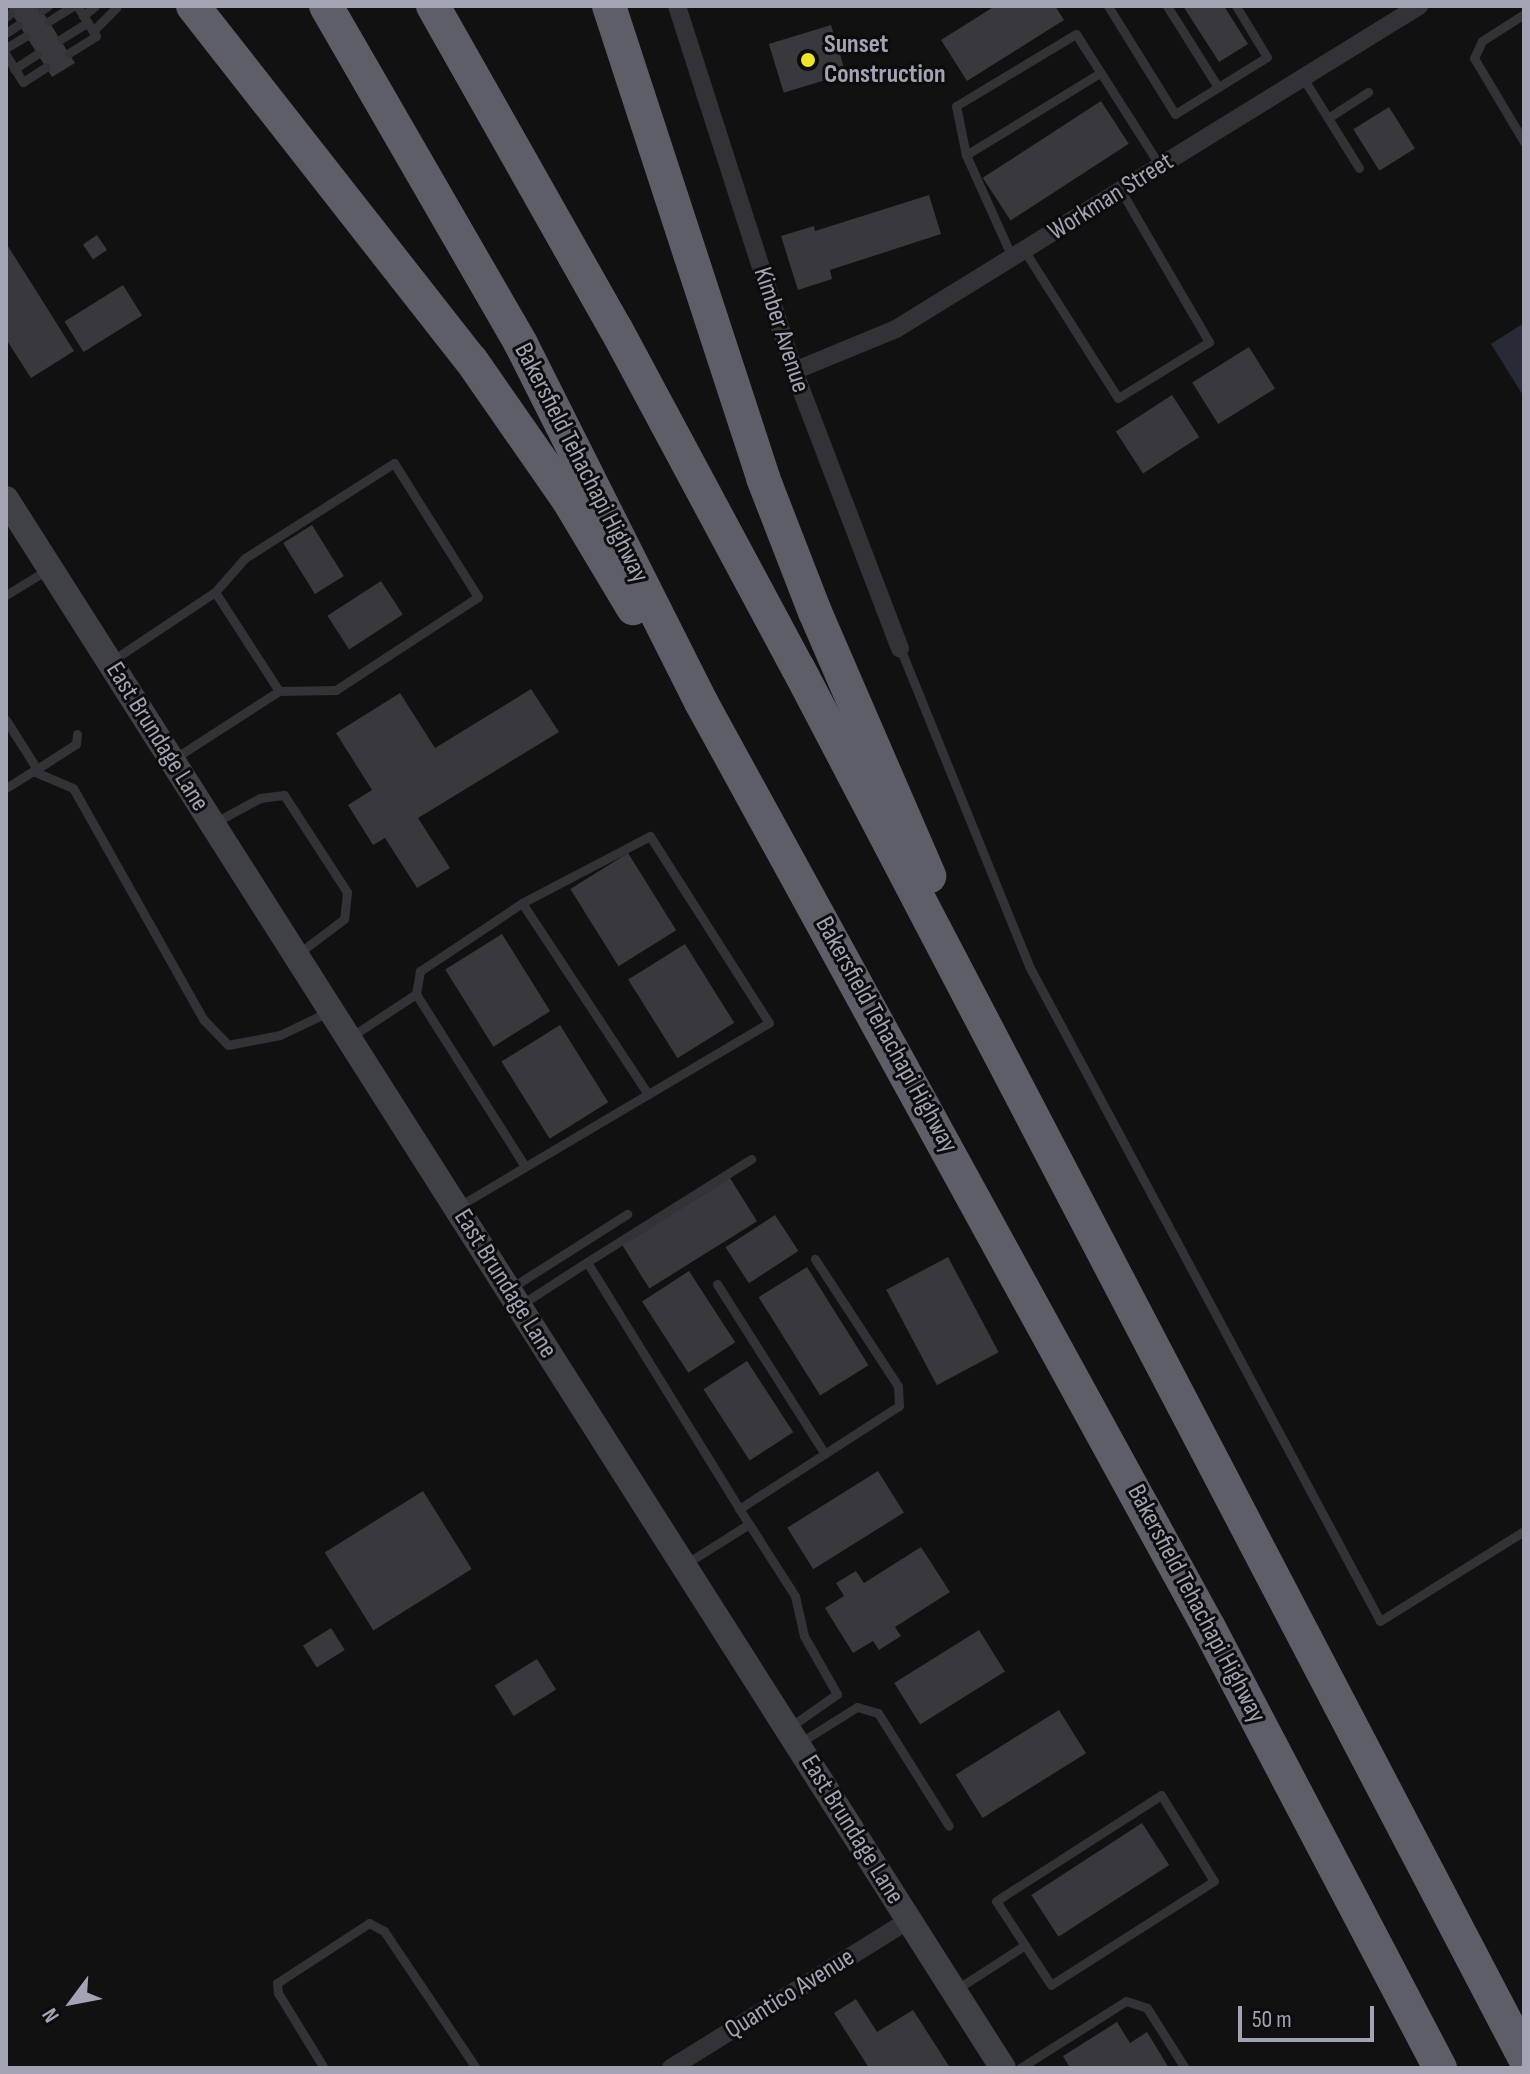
<!DOCTYPE html>
<html>
<head>
<meta charset="utf-8">
<style>
  body { margin:0 }
  #map { position:relative; width:1530px; height:2074px; overflow:hidden; background:#111112; font-family:"Sofia Sans Condensed",sans-serif }
  div>[style] { position:absolute }
  [style*='--x'] { left:calc(var(--x)*1px); top:calc(var(--y)*1px); width:calc(var(--w)*1px); rotate:calc(var(--a)*1deg) }
  .water>* { inset:0; background:#282b35 }
  .building>* { inset:0; background:#38383d; transform-origin:0 0 }
  .service>* { height:9px; margin:-4.5px; padding:0 4.5px; transform-origin:4.5px; border-radius:4.5px; background:#323237 }
  .minor>* { height:18px; margin:-9px; padding:0 9px; transform-origin:9px; border-radius:9px; background:#323237 }
  .secondary>* { height:26px; margin:-13px; padding:0 13px; transform-origin:13px; border-radius:13px; background:#404047 }
  .motorway>* { height:34px; margin:-17px; padding:0 17px; transform-origin:17px; border-radius:17px; background:#5e5e68 }
  .dots>* { width:22px; height:22px; translate:-50% -50%; box-sizing:border-box; border:4px solid #0c0c0d; border-radius:50% }
  span { translate:-50% -50%; white-space:nowrap; text-align:center; line-height:1.15; -webkit-text-stroke:6px #0c0c0d; paint-order:stroke }
  .poi-label { font-size:26px; color:#a2a3b3; font-weight:700 }
  .left { translate:0 -50%; text-align:left }
  .street-label { font-size:26px; color:#a2a3b3 }
  .frame { position:absolute; inset:0; border:8px solid #a2a3b3; pointer-events:none }
  .north { position:absolute; left:32px; top:1962px; width:80px; height:80px; -webkit-text-stroke:6px #0c0c0d; paint-order:stroke; rotate:238deg; font-size:22px; font-weight:700; line-height:32px; text-align:center; color:#a2a3b3 }
  .north::after { content:''; display:block; margin:auto; width:28px; height:36px; background:#a2a3b3; clip-path:polygon(50% 0,100% 100%,50% 72%,0 100%) }
  .scale { position:absolute; left:1238px; top:2006px; width:136px; height:36px; box-sizing:border-box; border:4px solid #a2a3b3; border-top:0; padding-left:10px; font-size:24px; line-height:28px; white-space:nowrap; color:#a2a3b3; -webkit-text-stroke:6px #0c0c0d; paint-order:stroke }
</style>
</head>
<body>
<div id="map">
  <div class="water">
    <div style="clip-path:polygon(1524px 323px,1524px 397px,1491px 344px)"></div>
  </div>
  <div class="building">
    <div style="clip-path:polygon(7px 6px,39px 6px,75px 63px,52px 77px)"></div>
    <div style="clip-path:polygon(995px 6px,1055px 6px,1064px 20px,967px 81px,941px 40px)"></div>
    <div style="clip-path:polygon(1183px 6px,1224px 6px,1248px 44px,1219px 62px)"></div>
    <div style="left:831px;top:25px;width:51px;height:65px;rotate:73deg"></div>
    <div style="left:1101px;top:101px;width:51px;height:141px;rotate:57deg"></div>
    <div style="left:1389px;top:107px;width:49px;height:42px;rotate:58deg"></div>
    <div style="clip-path:polygon(929px 195px,941px 234px,830px 270px,832px 279px,798px 290px,781px 236px,814px 226px,815px 231px)"></div>
    <div style="left:97px;top:235px;width:18px;height:17px;rotate:56deg"></div>
    <div style="clip-path:polygon(6px 243px,74px 351px,31px 378px,6px 339px)"></div>
    <div style="left:123px;top:285px;width:36px;height:69px;rotate:58deg"></div>
    <div style="left:1249px;top:347px;width:49px;height:67px;rotate:58deg"></div>
    <div style="left:1172px;top:395px;width:50px;height:67px;rotate:57deg"></div>
    <div style="left:312px;top:525px;width:60px;height:34px;rotate:58deg"></div>
    <div style="left:381px;top:581px;width:40px;height:64px;rotate:57deg"></div>
    <div style="clip-path:polygon(531px 689px,559px 732px,418px 818px,450px 868px,417px 888px,385px 838px,373px 845px,348px 805px,372px 790px,336px 733px,400px 693px,435px 748px)"></div>
    <div style="left:628px;top:853px;width:91px;height:68px;rotate:58deg"></div>
    <div style="left:502px;top:934px;width:91px;height:67px;rotate:58deg"></div>
    <div style="left:685px;top:944px;width:93px;height:67px;rotate:58deg"></div>
    <div style="left:560px;top:1025px;width:91px;height:69px;rotate:58deg"></div>
    <div style="left:730px;top:1178px;width:51px;height:127px;rotate:58deg"></div>
    <div style="left:775px;top:1215px;width:43px;height:59px;rotate:57deg"></div>
    <div style="left:948px;top:1257px;width:108px;height:70px;rotate:62deg"></div>
    <div style="left:807px;top:1267px;width:116px;height:57px;rotate:58deg"></div>
    <div style="left:689px;top:1271px;width:85px;height:56px;rotate:57deg"></div>
    <div style="left:747px;top:1361px;width:85px;height:52px;rotate:57deg"></div>
    <div style="left:878px;top:1471px;width:49px;height:107px;rotate:58deg"></div>
    <div style="left:423px;top:1491px;width:92px;height:116px;rotate:58deg"></div>
    <div style="clip-path:polygon(921px 1547px,950px 1592px,895px 1627px,901px 1636px,879px 1650px,873px 1641px,853px 1653px,825px 1608px,844px 1596px,836px 1583px,856px 1571px,864px 1583px)"></div>
    <div style="left:331px;top:1628px;width:26px;height:33px;rotate:58deg"></div>
    <div style="left:979px;top:1630px;width:49px;height:100px;rotate:58deg"></div>
    <div style="left:537px;top:1659px;width:36px;height:50px;rotate:58deg"></div>
    <div style="left:1059px;top:1710px;width:51px;height:122px;rotate:58deg"></div>
    <div style="left:1142px;top:1823px;width:50px;height:132px;rotate:57deg"></div>
    <div style="clip-path:polygon(856px 1999px,877px 2032px,913px 2010px,949px 2066px,869px 2068px,834px 2013px)"></div>
    <div style="clip-path:polygon(1117px 2022px,1130px 2043px,1147px 2032px,1169px 2068px,1070px 2068px,1063px 2056px)"></div>
  </div>
  <div class="service">
    <div style="--x:1108;--y:6;--w:127;--a:58.2"></div>
    <div style="--x:1175;--y:114;--w:108;--a:-31.8"></div>
    <div style="--x:1267;--y:57;--w:60;--a:-121.3"></div>
    <div style="--x:1167;--y:6;--w:96;--a:57.8"></div>
    <div style="--x:42;--y:10;--w:7;--a:-34"></div>
    <div style="--x:1524;--y:14;--w:50;--a:147.3"></div>
    <div style="--x:1482;--y:41;--w:19;--a:115"></div>
    <div style="--x:1474;--y:58;--w:98;--a:59.2"></div>
    <div style="--x:83;--y:16;--w:16;--a:-40"></div>
    <div style="--x:6;--y:17;--w:6;--a:-39"></div>
    <div style="--x:49;--y:21;--w:28;--a:-32"></div>
    <div style="--x:93;--y:31;--w:33;--a:-45"></div>
    <div style="--x:6;--y:33;--w:14;--a:-34"></div>
    <div style="--x:61;--y:39;--w:31;--a:-32"></div>
    <div style="--x:6;--y:48;--w:23;--a:-31"></div>
    <div style="--x:69;--y:53;--w:32;--a:-32"></div>
    <div style="--x:96;--y:36;--w:36;--a:-122"></div>
    <div style="--x:6;--y:55;--w:32;--a:58"></div>
    <div style="--x:23;--y:82;--w:27;--a:-33"></div>
    <div style="--x:14;--y:69;--w:27;--a:-33"></div>
    <div style="--x:1303;--y:78;--w:106;--a:58.1"></div>
    <div style="--x:1328;--y:118;--w:48;--a:-33"></div>
    <div style="--x:966;--y:155;--w:157;--a:-31.5"></div>
    <div style="--x:1024;--y:250;--w:175;--a:57.6"></div>
    <div style="--x:1118;--y:398;--w:107;--a:-31.6"></div>
    <div style="--x:1209;--y:342;--w:175;--a:-120.2"></div>
    <div style="--x:1012;--y:257;--w:112;--a:-114.3"></div>
    <div style="--x:966;--y:155;--w:50;--a:-101.5"></div>
    <div style="--x:956;--y:106;--w:140;--a:-31"></div>
    <div style="--x:1076;--y:34;--w:156;--a:57.5"></div>
    <div style="--x:215;--y:592;--w:118;--a:57.1"></div>
    <div style="--x:6;--y:595;--w:48;--a:-31.4"></div>
    <div style="--x:900;--y:648;--w:343;--a:67.9"></div>
    <div style="--x:1029;--y:966;--w:743;--a:61.81"></div>
    <div style="--x:1380;--y:1621;--w:170;--a:-32"></div>
    <div style="--x:113;--y:660;--w:123;--a:-33.7"></div>
    <div style="--x:215;--y:592;--w:45;--a:-48.6"></div>
    <div style="--x:245;--y:558;--w:177;--a:-32.5"></div>
    <div style="--x:394;--y:463;--w:158;--a:57.9"></div>
    <div style="--x:478;--y:597;--w:170;--a:146.8"></div>
    <div style="--x:336;--y:690;--w:57;--a:179"></div>
    <div style="--x:279;--y:691;--w:124;--a:147.2"></div>
    <div style="--x:6;--y:720;--w:58;--a:57.7"></div>
    <div style="--x:37;--y:769;--w:46;--a:-32.7"></div>
    <div style="--x:76;--y:744;--w:10;--a:-84"></div>
    <div style="--x:33;--y:771;--w:43;--a:23"></div>
    <div style="--x:73;--y:788;--w:265;--a:60.6"></div>
    <div style="--x:203;--y:1019;--w:36;--a:46"></div>
    <div style="--x:228;--y:1045;--w:53;--a:-10.9"></div>
    <div style="--x:280;--y:1035;--w:53;--a:-25.6"></div>
    <div style="--x:6;--y:788;--w:36;--a:-32"></div>
    <div style="--x:214;--y:823;--w:52;--a:-28.5"></div>
    <div style="--x:260;--y:798;--w:24;--a:-7"></div>
    <div style="--x:284;--y:795;--w:116;--a:57"></div>
    <div style="--x:347;--y:892;--w:27;--a:96"></div>
    <div style="--x:344;--y:919;--w:56;--a:142.9"></div>
    <div style="--x:522;--y:903;--w:229;--a:56.6"></div>
    <div style="--x:352;--y:1036;--w:77;--a:-33.3"></div>
    <div style="--x:459;--y:1206;--w:360;--a:-30.6"></div>
    <div style="--x:769;--y:1023;--w:222;--a:-122.5"></div>
    <div style="--x:650;--y:836;--w:144;--a:152.4"></div>
    <div style="--x:522;--y:903;--w:123;--a:146.3"></div>
    <div style="--x:420;--y:971;--w:23;--a:100"></div>
    <div style="--x:416;--y:994;--w:202;--a:57.7"></div>
    <div style="--x:587;--y:1262;--w:194;--a:-32.1"></div>
    <div style="--x:717;--y:1284;--w:201;--a:57.6"></div>
    <div style="--x:511;--y:1288;--w:138;--a:-32.5"></div>
    <div style="--x:522;--y:1304;--w:77;--a:-32.9"></div>
    <div style="--x:587;--y:1262;--w:308;--a:58.3"></div>
    <div style="--x:739;--y:1509;--w:190;--a:-32.8"></div>
    <div style="--x:899;--y:1406;--w:20;--a:-93"></div>
    <div style="--x:898;--y:1386;--w:152;--a:-123.2"></div>
    <div style="--x:687;--y:1563;--w:73;--a:-32.2"></div>
    <div style="--x:749;--y:1524;--w:85;--a:57.4"></div>
    <div style="--x:795;--y:1596;--w:41;--a:77.3"></div>
    <div style="--x:804;--y:1636;--w:67;--a:60.4"></div>
    <div style="--x:837;--y:1694;--w:57;--a:144.9"></div>
    <div style="--x:801;--y:1742;--w:66;--a:-32"></div>
    <div style="--x:857;--y:1707;--w:22;--a:16"></div>
    <div style="--x:878;--y:1713;--w:133;--a:57.9"></div>
    <div style="--x:1161;--y:1795;--w:101;--a:58.4"></div>
    <div style="--x:1214;--y:1881;--w:193;--a:147.5"></div>
    <div style="--x:1051;--y:1985;--w:100;--a:-123.2"></div>
    <div style="--x:996;--y:1901;--w:196;--a:-32.7"></div>
    <div style="--x:957;--y:1989;--w:81;--a:-32.9"></div>
    <div style="--x:324;--y:2068;--w:88;--a:-121.5"></div>
    <div style="--x:278;--y:1993;--w:10;--a:-96"></div>
    <div style="--x:277;--y:1983;--w:110;--a:-33.1"></div>
    <div style="--x:369;--y:1923;--w:17;--a:28"></div>
    <div style="--x:384;--y:1931;--w:165;--a:56.1"></div>
    <div style="--x:1020;--y:2068;--w:125;--a:-32.3"></div>
    <div style="--x:1126;--y:2001;--w:22;--a:18"></div>
    <div style="--x:1147;--y:2008;--w:71;--a:57.7"></div>
  </div>
  <div class="minor">
    <div style="--x:677;--y:6;--w:383;--a:72.2"></div>
    <div style="--x:794;--y:371;--w:297;--a:69.1"></div>
    <div style="--x:794;--y:371;--w:110;--a:-22.4"></div>
    <div style="--x:896;--y:329;--w:615;--a:-31.7"></div>
    <div style="--x:671;--y:2068;--w:280;--a:-31.9"></div>
  </div>
  <div class="secondary">
    <div style="--x:6;--y:499;--w:1859;--a:57.57"></div>
  </div>
  <div class="motorway">
    <div style="--x:193;--y:6;--w:450;--a:51.9"></div>
    <div style="--x:471;--y:360;--w:172;--a:55.2"></div>
    <div style="--x:569;--y:501;--w:125;--a:59.1"></div>
    <div style="--x:326;--y:6;--w:390;--a:60"></div>
    <div style="--x:521;--y:344;--w:401;--a:63.3"></div>
    <div style="--x:701;--y:702;--w:1054;--a:61.25"></div>
    <div style="--x:1208;--y:1626;--w:499;--a:62.3"></div>
    <div style="--x:433;--y:6;--w:371;--a:60.5"></div>
    <div style="--x:616;--y:329;--w:385;--a:61.8"></div>
    <div style="--x:798;--y:668;--w:1567;--a:62.4"></div>
    <div style="--x:609;--y:6;--w:496;--a:71.9"></div>
    <div style="--x:763;--y:478;--w:144;--a:68.8"></div>
    <div style="--x:815;--y:612;--w:288;--a:66.6"></div>
  </div>
  <div class="dots">
    <div style="left:808px;top:60px;background:#eee42d"></div>
  </div>
  <div class="poi-label">
    <span class="left" style="left:824px;top:60px">Sunset<br>Construction</span>
  </div>
  <div class="street-label">
    <span style="left:1111px;top:197px;rotate:-32deg">Workman Street</span>
    <span style="left:781px;top:330px;rotate:72deg">Kimber Avenue</span>
    <span style="left:581px;top:463px;rotate:63deg">Bakersfield Tehachapi Highway</span>
    <span style="left:157px;top:737px;rotate:58deg">East Brundage Lane</span>
    <span style="left:886px;top:1035px;rotate:61deg">Bakersfield Tehachapi Highway</span>
    <span style="left:505px;top:1284px;rotate:58deg">East Brundage Lane</span>
    <span style="left:1196px;top:1604px;rotate:62deg">Bakersfield Tehachapi Highway</span>
    <span style="left:852px;top:1830px;rotate:58deg">East Brundage Lane</span>
    <span style="left:790px;top:1994px;rotate:-32deg">Quantico Avenue</span>
  </div>
  <div class="frame"></div>
  <div class="north">N</div>
  <div class="scale">50 m</div>
</div>
</body>
</html>
